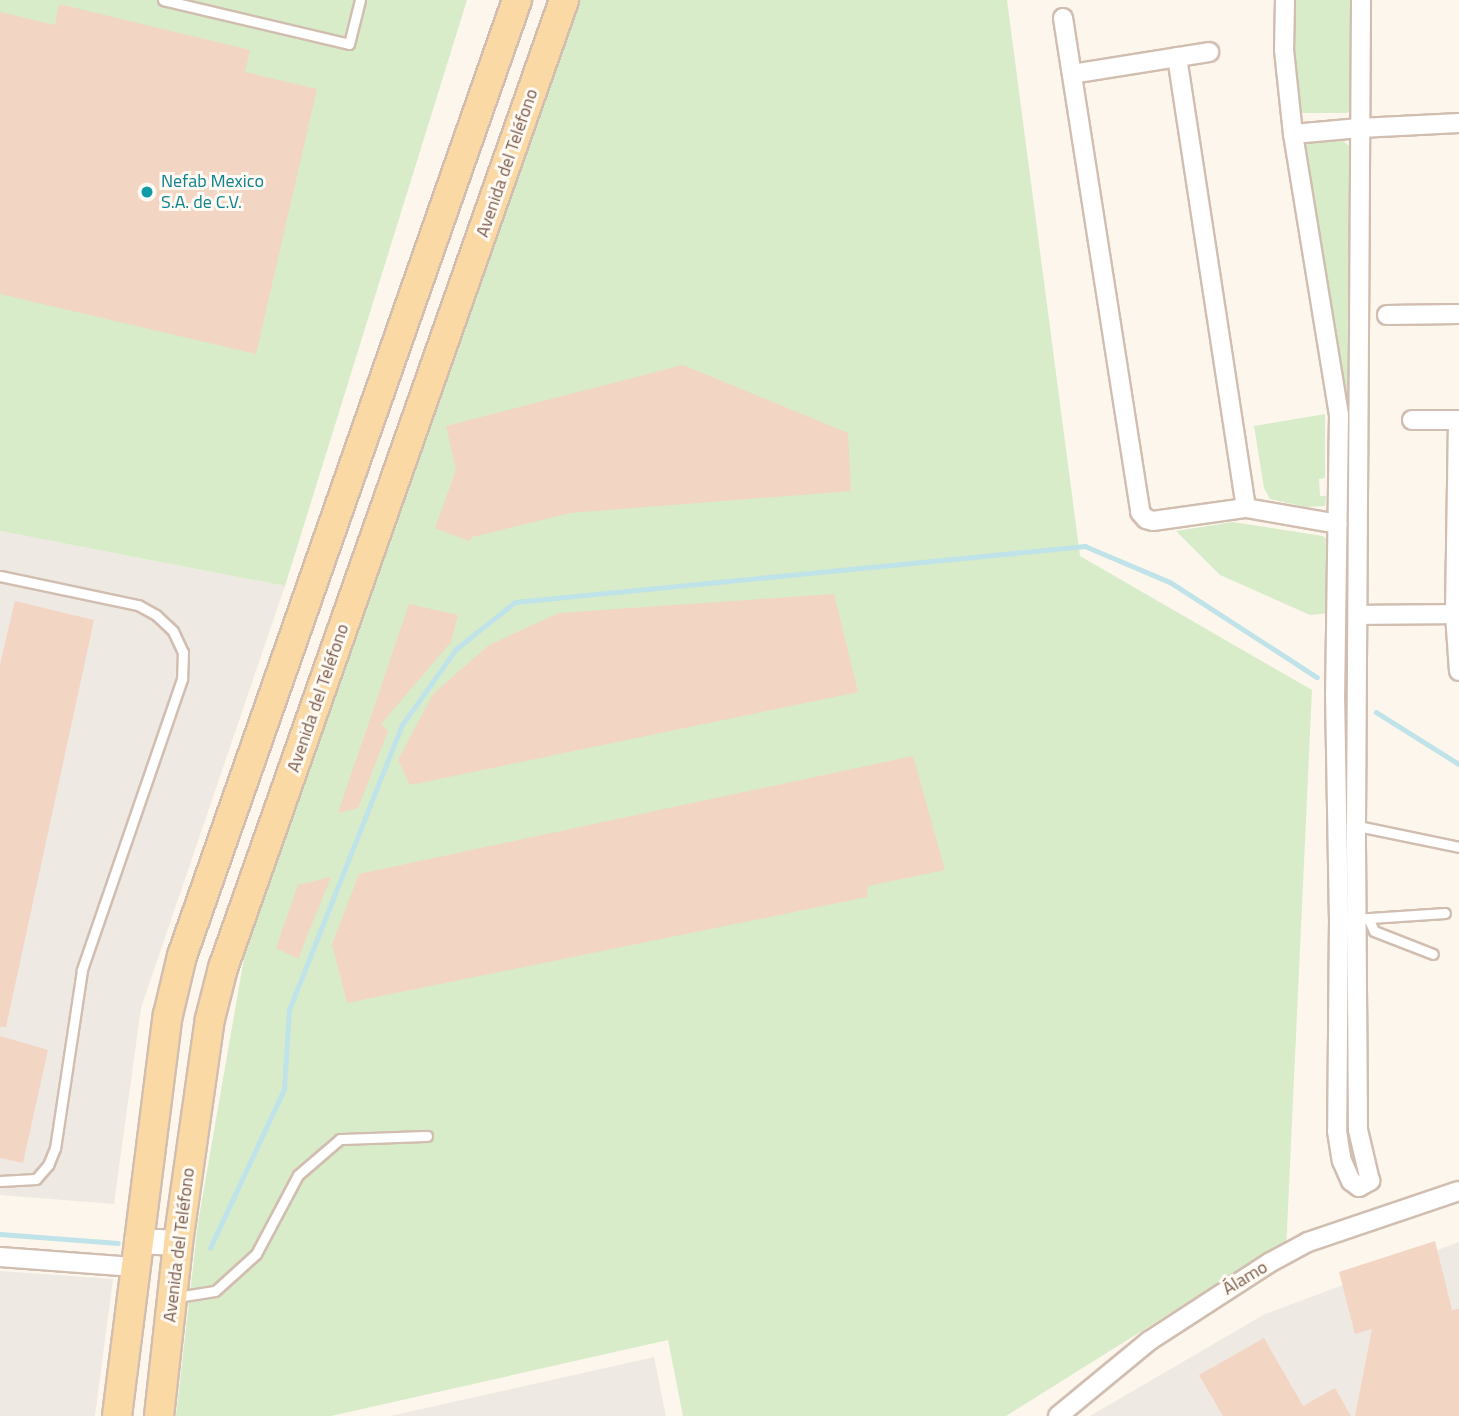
<!DOCTYPE html>
<html>
<head>
<meta charset="utf-8">
<style>
  body { margin:0 }
  #map { position:relative; width:1459px; height:1416px; overflow:hidden; background:#fdf6ec; font-family:"Titillium Web",sans-serif }
  div>[style] { position:absolute }
  [style*='--x'] { left:calc(var(--x)*1px); top:calc(var(--y)*1px); width:calc(var(--w)*1px); rotate:calc(var(--a)*1deg) }
  .industrial>* { inset:0; background:#efe9e4 }
  .green>* { inset:0; background:#d8ecc9 }
  .stream>* { height:4.5px; margin:-2.25px; padding:0 2.25px; transform-origin:2.25px; border-radius:2.25px; background:#bfe3e8 }
  .building>* { inset:0; background:#f3d5c3 }
  .roads { filter:drop-shadow(2px 0 #d1beb0) drop-shadow(-2px 0 #d1beb0) drop-shadow(0 2px #d1beb0) drop-shadow(0 -2px #d1beb0) }
  .service>* { height:9px; margin:-4.5px; padding:0 4.5px; transform-origin:4.5px; border-radius:4.5px; background:#fff }
  .minor>* { height:18px; margin:-9px; padding:0 9px; transform-origin:9px; border-radius:9px; background:#fff }
  .secondary>* { height:24px; margin:-12px; padding:0 12px; transform-origin:12px; border-radius:12px; background:#fff }
  .primary>* { height:28px; margin:-14px; padding:0 14px; transform-origin:14px; border-radius:14px; background:#fbd9a5 }
  .dots>* { width:19px; height:19px; translate:-50% -50%; box-sizing:border-box; border:4px solid #fffaf3; border-radius:50% }
  span { translate:-50% -50%; white-space:nowrap; text-align:center; line-height:1.15; -webkit-text-stroke:6px #fffaf3; paint-order:stroke }
  .street-label { font-size:18px; color:#7a5c4d }
  .culture-label { font-size:18px; color:#0d838f }
  .left { translate:0 -50%; text-align:left }
</style>
</head>
<body>
<div id="map">
  <div class="industrial">
    <div style="clip-path:polygon(0 531px,285px 586px,141px 1008px,114px 1204px,0 1195px)"></div>
    <div style="clip-path:polygon(1459px 1242px,1459px 1416px,1090px 1416px,1265px 1314px)"></div>
    <div style="clip-path:polygon(0 1271px,113px 1279px,95px 1416px,0 1416px)"></div>
    <div style="clip-path:polygon(654px 1357px,666px 1416px,390px 1416px)"></div>
  </div>
  <div class="green">
    <div style="clip-path:polygon(0 0,467px 0,285px 586px,0 531px)"></div>
    <div style="clip-path:polygon(577px 0,1007px 0,1080px 556px,1312px 690px,1286px 1251px,1247px 1265px,1006px 1416px,683px 1416px,668px 1340px,331px 1416px,176px 1416px,198px 1223px,244px 958px,371px 569px)"></div>
    <div style="clip-path:polygon(1293px 0,1354px 0,1353px 108px,1347px 113px,1301px 113px,1295px 107px)"></div>
    <div style="clip-path:polygon(1338px 137px,1352px 148px,1355px 507px,1344px 509px,1303px 148px,1310px 140px)"></div>
    <div style="clip-path:polygon(1325px 414px,1325px 478px,1319px 479px,1320px 496px,1326px 496px,1325px 506px,1305px 507px,1270px 499px,1264px 488px,1254px 426px)"></div>
    <div style="clip-path:polygon(1233px 522px,1323px 536px,1326px 539px,1329px 613px,1310px 615px,1220px 575px,1176px 531px)"></div>
  </div>
  <div class="stream">
    <div style="--x:1376;--y:712;--w:98;--a:32.1"></div>
    <div style="--x:0;--y:1234;--w:118;--a:4.4"></div>
    <div style="--x:210;--y:1248;--w:175;--a:-65"></div>
    <div style="--x:284;--y:1089;--w:79;--a:-86.4"></div>
    <div style="--x:289;--y:1010;--w:307;--a:-68.4"></div>
    <div style="--x:402;--y:725;--w:93;--a:-54.6"></div>
    <div style="--x:456;--y:649;--w:75;--a:-38.5"></div>
    <div style="--x:515;--y:602;--w:573;--a:-5.61"></div>
    <div style="--x:1085;--y:546;--w:92;--a:23"></div>
    <div style="--x:1170;--y:582;--w:175;--a:32.9"></div>
  </div>
  <div class="building">
    <div style="clip-path:polygon(59px 4px,250px 50px,245px 72px,317px 89px,256px 354px,0 294px,0 12px,55px 25px)"></div>
    <div style="clip-path:polygon(683px 365px,848px 433px,851px 491px,570px 513px,472px 537px,469px 541px,435px 528px,456px 470px,446px 426px)"></div>
    <div style="clip-path:polygon(834px 594px,858px 692px,410px 785px,398px 760px,433px 694px,489px 645px,559px 613px)"></div>
    <div style="clip-path:polygon(15px 601px,94px 620px,6px 1027px,0 1027px,0 664px)"></div>
    <div style="clip-path:polygon(409px 604px,458px 615px,451px 642px,381px 724px,388px 731px,358px 808px,338px 813px)"></div>
    <div style="clip-path:polygon(913px 756px,945px 870px,868px 886px,867px 897px,347px 1003px,332px 944px,359px 874px)"></div>
    <div style="clip-path:polygon(331px 877px,298px 959px,276px 948px,298px 885px)"></div>
    <div style="clip-path:polygon(0 1036px,48px 1050px,23px 1163px,0 1158px)"></div>
    <div style="clip-path:polygon(1435px 1241px,1452px 1310px,1459px 1309px,1459px 1416px,1355px 1416px,1372px 1329px,1355px 1334px,1339px 1272px)"></div>
    <div style="clip-path:polygon(1264px 1338px,1303px 1406px,1335px 1388px,1351px 1416px,1223px 1416px,1199px 1375px)"></div>
  </div>
  <div class="roads">
    <div class="service">
      <div style="--x:163;--y:0;--w:191;--a:13.3"></div>
      <div style="--x:349;--y:44;--w:45;--a:-76"></div>
      <div style="--x:0;--y:576;--w:141;--a:11.9"></div>
      <div style="--x:138;--y:605;--w:21;--a:29"></div>
      <div style="--x:156;--y:615;--w:23;--a:43"></div>
      <div style="--x:173;--y:631;--w:23;--a:65"></div>
      <div style="--x:183;--y:652;--w:27;--a:92"></div>
      <div style="--x:182;--y:679;--w:308;--a:109"></div>
      <div style="--x:82;--y:970;--w:180;--a:98.6"></div>
      <div style="--x:55;--y:1148;--w:18;--a:112"></div>
      <div style="--x:48;--y:1165;--w:18;--a:131"></div>
      <div style="--x:36;--y:1179;--w:36;--a:177"></div>
      <div style="--x:1353;--y:825;--w:108;--a:11.7"></div>
      <div style="--x:1368;--y:918;--w:14;--a:65"></div>
      <div style="--x:1374;--y:931;--w:63;--a:21.3"></div>
      <div style="--x:1355;--y:919;--w:90;--a:-3.8"></div>
      <div style="--x:177;--y:1297;--w:38;--a:-9"></div>
      <div style="--x:215;--y:1291;--w:55;--a:-42.1"></div>
      <div style="--x:256;--y:1254;--w:89;--a:-62"></div>
      <div style="--x:298;--y:1175;--w:55;--a:-40.6"></div>
      <div style="--x:340;--y:1139;--w:87;--a:-2"></div>
    </div>
    <div class="minor">
      <div style="--x:1285;--y:0;--w:50;--a:91.1"></div>
      <div style="--x:1284;--y:50;--w:84;--a:83.9"></div>
      <div style="--x:1293;--y:134;--w:285;--a:80.7"></div>
      <div style="--x:1339;--y:415;--w:278;--a:90.8"></div>
      <div style="--x:1335;--y:693;--w:226;--a:89"></div>
      <div style="--x:1339;--y:919;--w:212;--a:90.5"></div>
      <div style="--x:1337;--y:1131;--w:30;--a:81"></div>
      <div style="--x:1342;--y:1161;--w:22;--a:66"></div>
      <div style="--x:1351;--y:1181;--w:10;--a:37"></div>
      <div style="--x:1359;--y:1187;--w:13;--a:-29"></div>
      <div style="--x:1370;--y:1181;--w:52;--a:-103.2"></div>
      <div style="--x:1358;--y:1130;--w:305;--a:-90.4"></div>
      <div style="--x:1356;--y:825;--w:825;--a:-89.65"></div>
      <div style="--x:1063;--y:18;--w:500;--a:81.1"></div>
      <div style="--x:1140;--y:512;--w:9;--a:49"></div>
      <div style="--x:1146;--y:519;--w:7;--a:16"></div>
      <div style="--x:1153;--y:521;--w:94;--a:-8"></div>
      <div style="--x:1246;--y:508;--w:93;--a:9.9"></div>
      <div style="--x:1177;--y:57;--w:456;--a:81.3"></div>
      <div style="--x:1072;--y:74;--w:139;--a:-9.1"></div>
      <div style="--x:1293;--y:134;--w:67;--a:-5.1"></div>
      <div style="--x:1360;--y:128;--w:99;--a:-2.9"></div>
      <div style="--x:1387;--y:315;--w:72;--a:-0.8"></div>
      <div style="--x:1412;--y:420;--w:47;--a:0"></div>
      <div style="--x:1458;--y:420;--w:194;--a:90.9"></div>
      <div style="--x:1455;--y:614;--w:57;--a:86"></div>
      <div style="--x:1358;--y:615;--w:97;--a:-0.6"></div>
      <div style="--x:0;--y:1257;--w:134;--a:4.3"></div>
      <div style="--x:1058;--y:1416;--w:118;--a:-39.5"></div>
      <div style="--x:1149;--y:1341;--w:143;--a:-33"></div>
      <div style="--x:1269;--y:1263;--w:44;--a:-28.3"></div>
      <div style="--x:1308;--y:1242;--w:159;--a:-18.7"></div>
    </div>
    <div class="secondary">
      <div style="--x:137;--y:1241;--w:41;--a:2.8"></div>
    </div>
    <div class="primary">
      <div style="--x:117;--y:1416;--w:404;--a:-82.8"></div>
      <div style="--x:168;--y:1015;--w:61;--a:-76.7"></div>
      <div style="--x:182;--y:956;--w:1013;--a:-70.69"></div>
      <div style="--x:159;--y:1416;--w:174;--a:-83.7"></div>
      <div style="--x:178;--y:1243;--w:226;--a:-81.9"></div>
      <div style="--x:210;--y:1019;--w:53;--a:-75.7"></div>
      <div style="--x:223;--y:968;--w:1026;--a:-70.59"></div>
    </div>
  </div>
  <div class="dots">
    <div style="left:147px;top:192px;background:#0f9aa8"></div>
  </div>
  <div class="street-label">
    <span style="left:507px;top:163px;rotate:-71deg">Avenida del Teléfono</span>
    <span style="left:318px;top:698px;rotate:-71deg">Avenida del Teléfono</span>
    <span style="left:179px;top:1245px;rotate:-83deg">Avenida del Teléfono</span>
    <span style="left:1245px;top:1278px;rotate:-31deg">Álamo</span>
  </div>
  <div class="culture-label">
    <span class="left" style="left:161px;top:192px">Nefab Mexico<br>S.A. de C.V.</span>
  </div>
</div>
</body>
</html>
